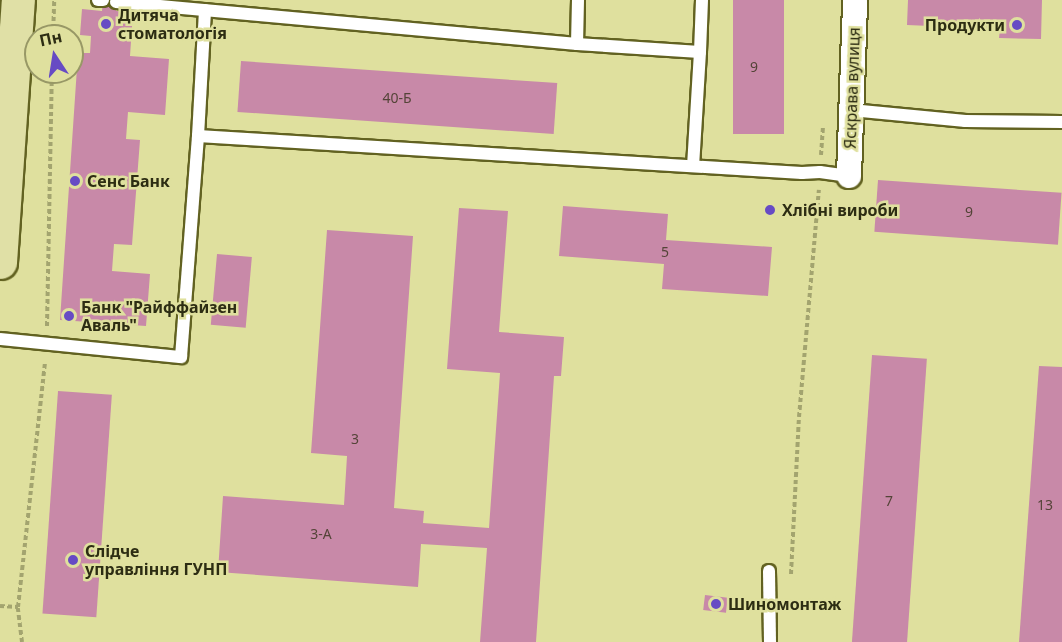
<!DOCTYPE html>
<html>
<head>
<meta charset="utf-8">
<style>
  body { margin:0 }
  #map { position:relative; width:1062px; height:642px; overflow:hidden; background:#dfe09e; font-family:"Noto Sans",sans-serif }
  div>[style] { position:absolute }
  [style*='--x'] { left:calc(var(--x)*1px); top:calc(var(--y)*1px); width:calc(var(--w)*1px); rotate:calc(var(--a)*1deg) }
  .building>* { inset:0; background:#c889a8; transform-origin:0 0 }
  .path>* { height:4px; margin-top:-2px; transform-origin:0; background:repeating-linear-gradient(90deg,#a3a46f 0 4.5px,transparent 0 7.5px) }
  .roads { filter:drop-shadow(2px 0 #626221) drop-shadow(-2px 0 #626221) drop-shadow(0 2px #626221) drop-shadow(0 -2px #626221) }
  .lane>* { height:12px; margin:-6px; padding:0 6px; transform-origin:6px; border-radius:6px; background:#fff }
  .street>* { height:24px; margin:-12px; padding:0 12px; transform-origin:12px; border-radius:12px; background:#fff }
  .primary>* { height:33px; margin:-16.5px; padding:0 16.5px; transform-origin:16.5px; border-radius:16.5px; background:#e0e0a6 }
  .dots>* { width:16px; height:16px; translate:-50% -50%; box-sizing:border-box; border:3px solid #dfe09e; border-radius:50% }
  span { translate:-50% -50%; white-space:nowrap; text-align:center; line-height:1.15; -webkit-text-stroke:5px #dfe09e; paint-order:stroke }
  .number-label { font-size:14px; color:#544438 }
  .number-label span { -webkit-text-stroke-width:0 }
  .poi-label { font-size:16px; color:#2d2d13; font-weight:700 }
  .left { translate:0 -50%; text-align:left }
  .right { translate:-100% -50%; text-align:right }
  .street-label { font-size:16px; color:#2d2d13 }
  .north { position:absolute; left:24px; top:24px; width:60px; height:60px; box-sizing:border-box; background:#dfe09e; border:2px solid #989866; border-radius:50%; rotate:348deg; font-size:16px; font-weight:700; line-height:24px; text-align:center; color:#2d2d13 }
  .north::after { content:''; display:block; margin:auto; width:21px; height:27px; background:#674bc4; clip-path:polygon(50% 0,100% 100%,50% 72%,0 100%) }
</style>
</head>
<body>
<div id="map">
  <div class="building">
    <div style="clip-path:polygon(103px 0,116px 0,116px 11px,133px 12px,130px 56px,169px 59px,165px 115px,128px 112px,126px 139px,140px 140px,132px 245px,114px 244px,112px 271px,150px 274px,146px 326px,60px 320px,78px 53px,90px 53px,91px 36px,80px 35px,82px 9px,102px 11px)"></div>
    <div style="left:733px;top:0;width:51px;height:134px"></div>
    <div style="clip-path:polygon(908px 0,1042px 0,1041px 39px,999px 38px,1000px 29px,907px 25px)"></div>
    <div style="left:241px;top:61px;width:317px;height:51px;rotate:4deg"></div>
    <div style="left:878px;top:180px;width:184px;height:52px;rotate:4deg"></div>
    <div style="clip-path:polygon(563px 206px,668px 214px,666px 240px,772px 247px,768px 296px,662px 289px,664px 264px,559px 256px)"></div>
    <div style="clip-path:polygon(459px 208px,508px 211px,499px 332px,564px 337px,561px 376px,554px 376px,536px 642px,480px 642px,487px 548px,421px 544px,418px 587px,218px 572px,223px 496px,344px 505px,347px 456px,311px 453px,327px 230px,413px 236px,394px 508px,424px 511px,423px 523px,489px 528px,500px 373px,447px 369px)"></div>
    <div style="left:217px;top:254px;width:35px;height:71px;rotate:5deg"></div>
    <div style="left:872px;top:355px;width:55px;height:288px;rotate:4deg"></div>
    <div style="clip-path:polygon(1039px 366px,1062px 367px,1062px 642px,1019px 642px)"></div>
    <div style="left:58px;top:391px;width:54px;height:223px;rotate:4deg"></div>
    <div style="left:705px;top:595px;width:23px;height:15px;rotate:7deg"></div>
  </div>
  <div class="path">
    <div style="--x:53;--y:36;--w:36;--a:-88"></div>
    <div style="--x:821;--y:155;--w:28;--a:-86"></div>
    <div style="--x:47;--y:326;--w:254;--a:-88.9"></div>
    <div style="--x:791;--y:574;--w:157;--a:-87.1"></div>
    <div style="--x:799;--y:417;--w:228;--a:-85"></div>
    <div style="--x:0;--y:606;--w:18;--a:3"></div>
    <div style="--x:22;--y:642;--w:35;--a:-97"></div>
    <div style="--x:18;--y:607;--w:247;--a:-83.7"></div>
  </div>
  <div class="roads">
    <div class="lane">
      <div style="--x:98;--y:0;--w:5;--a:0"></div>
      <div style="--x:116;--y:2;--w:463;--a:5.2"></div>
      <div style="--x:577;--y:44;--w:123;--a:3.7"></div>
      <div style="--x:700;--y:52;--w:113;--a:93.5"></div>
      <div style="--x:577;--y:44;--w:44;--a:-88.7"></div>
      <div style="--x:700;--y:52;--w:52;--a:-87.8"></div>
      <div style="--x:851;--y:110;--w:115;--a:5.5"></div>
      <div style="--x:965;--y:121;--w:97;--a:0.6"></div>
      <div style="--x:198;--y:136;--w:126;--a:-86.8"></div>
      <div style="--x:0;--y:339;--w:182;--a:5.7"></div>
      <div style="--x:181;--y:357;--w:222;--a:-85.6"></div>
      <div style="--x:198;--y:136;--w:605;--a:3.51"></div>
      <div style="--x:802;--y:173;--w:18;--a:-3"></div>
      <div style="--x:820;--y:172;--w:29;--a:8"></div>
      <div style="--x:769;--y:571;--w:71;--a:89.2"></div>
    </div>
    <div class="street">
      <div style="--x:849;--y:176;--w:176;--a:-88"></div>
    </div>
    <div class="primary">
      <div style="--x:0;--y:262;--w:263;--a:-86.1"></div>
    </div>
  </div>
  <div class="dots">
    <div style="left:106px;top:24px;background:#674bc4"></div>
    <div style="left:1017px;top:25px;background:#674bc4"></div>
    <div style="left:75px;top:181px;background:#674bc4"></div>
    <div style="left:770px;top:210px;background:#674bc4"></div>
    <div style="left:69px;top:316px;background:#674bc4"></div>
    <div style="left:73px;top:560px;background:#674bc4"></div>
    <div style="left:716px;top:604px;background:#674bc4"></div>
  </div>
  <div class="number-label">
    <span style="left:754px;top:67px">9</span>
    <span style="left:397px;top:98px">40-Б</span>
    <span style="left:969px;top:212px">9</span>
    <span style="left:665px;top:252px">5</span>
    <span style="left:355px;top:439px">3</span>
    <span style="left:889px;top:501px">7</span>
    <span style="left:1045px;top:505px">13</span>
    <span style="left:321px;top:534px">3-А</span>
  </div>
  <div class="poi-label">
    <span class="left" style="left:118px;top:24px">Дитяча<br>стоматологія</span>
    <span class="right" style="left:1005px;top:25px">Продукти</span>
    <span class="left" style="left:87px;top:181px">Сенс Банк</span>
    <span class="left" style="left:782px;top:210px">Хлібні вироби</span>
    <span class="left" style="left:81px;top:316px">Банк "Райффайзен<br>Аваль"</span>
    <span class="left" style="left:85px;top:560px">Слідче<br>управління ГУНП</span>
    <span class="left" style="left:728px;top:604px">Шиномонтаж</span>
  </div>
  <div class="street-label">
    <span style="left:852px;top:88px;rotate:-88deg">Яскрава вулиця</span>
  </div>
  <div class="north">Пн</div>
</div>
</body>
</html>
